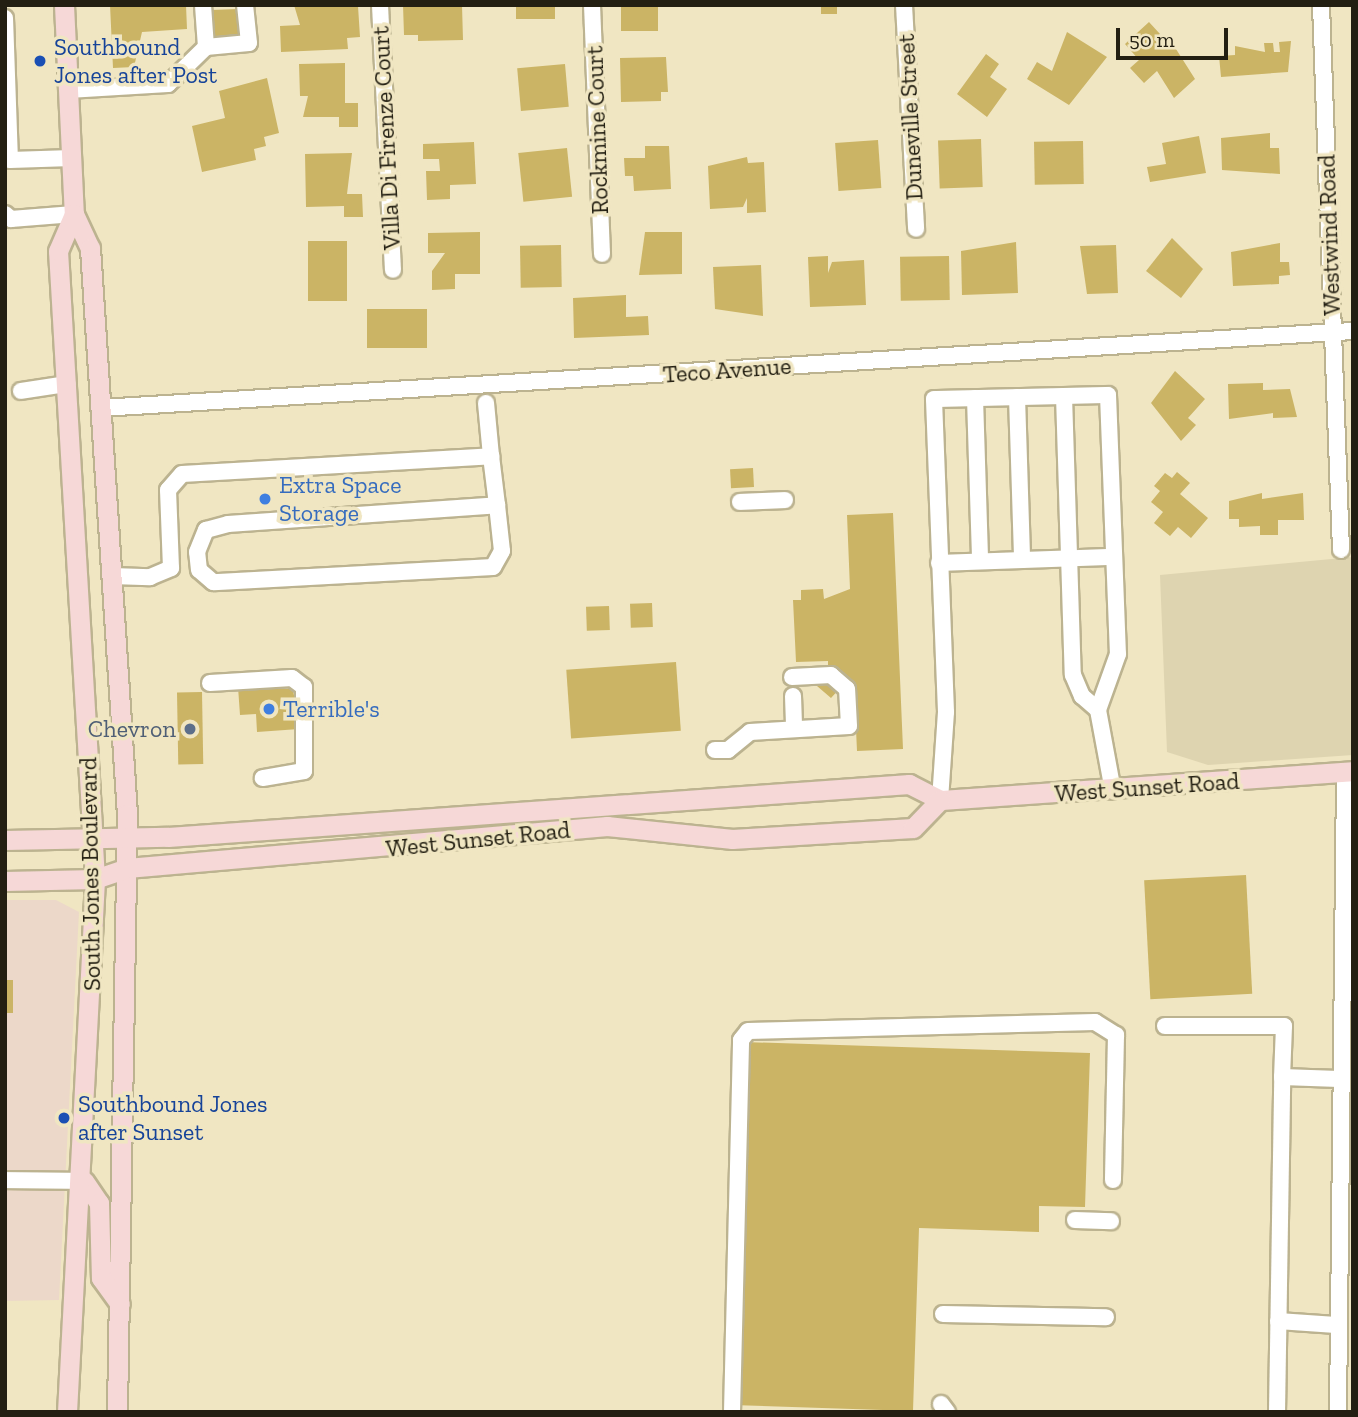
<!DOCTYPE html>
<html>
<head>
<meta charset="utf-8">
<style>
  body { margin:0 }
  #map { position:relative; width:1358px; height:1417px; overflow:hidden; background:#f0e6c2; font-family:"Zilla Slab",serif }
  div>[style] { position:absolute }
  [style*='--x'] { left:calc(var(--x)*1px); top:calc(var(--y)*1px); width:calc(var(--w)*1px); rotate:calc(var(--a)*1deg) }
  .commercial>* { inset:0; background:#ecd8c9 }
  .sand>* { inset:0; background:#ded4b0 }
  .building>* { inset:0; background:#cbb465; transform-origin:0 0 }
  .roads { filter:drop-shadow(2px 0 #bcb390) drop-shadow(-2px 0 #bcb390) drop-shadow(0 2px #bcb390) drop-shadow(0 -2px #bcb390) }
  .minor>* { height:16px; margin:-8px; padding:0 8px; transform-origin:8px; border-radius:8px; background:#fff }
  .major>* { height:19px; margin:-9.5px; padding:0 9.5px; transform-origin:9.5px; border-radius:9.5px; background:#f6d8d7 }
  .dots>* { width:19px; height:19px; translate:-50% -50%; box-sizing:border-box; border:4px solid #f0e6c2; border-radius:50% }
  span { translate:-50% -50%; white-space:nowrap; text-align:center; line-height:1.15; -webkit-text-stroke:7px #f0e6c2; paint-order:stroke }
  .transit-label { font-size:24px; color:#164399 }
  .left { translate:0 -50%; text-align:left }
  .street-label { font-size:24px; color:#231f12 }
  .shop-label { font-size:24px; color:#366cbe }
  .service-label { font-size:24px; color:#4e5e75 }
  .right { translate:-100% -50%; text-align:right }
  .frame { position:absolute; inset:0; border:7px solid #231f12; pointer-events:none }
  .scale { position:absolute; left:1116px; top:28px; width:112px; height:32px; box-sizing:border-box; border:4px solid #231f12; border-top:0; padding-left:9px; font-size:21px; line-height:24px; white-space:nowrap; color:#231f12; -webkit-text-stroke:5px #f0e6c2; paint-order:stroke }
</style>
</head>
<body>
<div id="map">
  <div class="commercial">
    <div style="clip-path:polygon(5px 900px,56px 900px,79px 912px,59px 1300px,5px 1301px)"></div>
  </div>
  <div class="sand">
    <div style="clip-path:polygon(1353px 557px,1353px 755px,1208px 765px,1167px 752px,1160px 575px)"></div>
  </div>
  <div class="building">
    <div style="clip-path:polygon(110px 5px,186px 5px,187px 29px,142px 32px,134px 67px,113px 68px)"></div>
    <div style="clip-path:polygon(294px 5px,358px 6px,360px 37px,347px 38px,348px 49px,281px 52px,280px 26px,300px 25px)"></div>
    <div style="clip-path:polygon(403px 5px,462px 5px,463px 40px,418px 41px,418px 35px,404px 35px)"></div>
    <div style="left:516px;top:5px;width:39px;height:14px"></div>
    <div style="left:621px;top:5px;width:37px;height:26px"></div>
    <div style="left:821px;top:5px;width:16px;height:9px"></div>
    <div style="left:238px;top:9px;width:30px;height:27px;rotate:88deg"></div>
    <div style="clip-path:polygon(1149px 22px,1160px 34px,1154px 39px,1160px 46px,1169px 38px,1195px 79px,1174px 98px,1157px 71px,1144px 83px,1130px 68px,1139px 60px,1125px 44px)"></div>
    <div style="clip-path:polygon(1067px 32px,1107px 57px,1069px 105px,1027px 79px,1037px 62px,1052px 71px)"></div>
    <div style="clip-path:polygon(1291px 41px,1288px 72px,1221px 77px,1219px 56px,1235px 55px,1235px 46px,1265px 52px,1264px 43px,1273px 43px,1274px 52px,1280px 52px,1279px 42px)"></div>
    <div style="clip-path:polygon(986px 54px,999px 64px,990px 77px,1007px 89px,987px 117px,957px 94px)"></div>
    <div style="clip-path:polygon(666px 57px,668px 92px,661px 92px,661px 101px,621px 102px,620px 58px)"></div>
    <div style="clip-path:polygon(345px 63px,345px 103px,358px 103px,358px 127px,339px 127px,339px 117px,303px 117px,308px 96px,300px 96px,299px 64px)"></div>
    <div style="left:565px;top:64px;width:43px;height:48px;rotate:85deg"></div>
    <div style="clip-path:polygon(267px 78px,279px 133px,264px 137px,266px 146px,254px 149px,256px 160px,202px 172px,192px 126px,225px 118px,219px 91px)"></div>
    <div style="clip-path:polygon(1270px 133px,1270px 148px,1279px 148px,1280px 174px,1222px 170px,1221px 138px)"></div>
    <div style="clip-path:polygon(1199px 136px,1206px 173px,1150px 182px,1147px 167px,1166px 164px,1162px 143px)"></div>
    <div style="left:981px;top:139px;width:48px;height:43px;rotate:88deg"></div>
    <div style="left:878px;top:140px;width:48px;height:43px;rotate:86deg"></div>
    <div style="left:1083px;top:141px;width:43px;height:49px;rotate:89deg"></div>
    <div style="clip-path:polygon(474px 142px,476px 184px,450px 185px,450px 199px,427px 200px,426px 171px,440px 171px,439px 159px,423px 159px,423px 144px)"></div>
    <div style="clip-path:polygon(645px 146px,669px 146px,671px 189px,634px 191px,633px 176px,625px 176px,624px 158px,645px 158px)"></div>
    <div style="left:567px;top:148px;width:49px;height:49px;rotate:84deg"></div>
    <div style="clip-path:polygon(352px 153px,347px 194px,362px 194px,363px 217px,344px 217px,344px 206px,306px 207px,305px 154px)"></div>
    <div style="clip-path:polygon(747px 157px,748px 163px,764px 162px,766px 212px,747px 213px,747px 198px,743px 207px,710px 209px,708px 166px)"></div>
    <div style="clip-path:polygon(480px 232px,480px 274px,455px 274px,455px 289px,432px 290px,432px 271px,445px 253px,428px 253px,428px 233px)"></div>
    <div style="clip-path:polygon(645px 232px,682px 232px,682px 274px,639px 275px)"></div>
    <div style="clip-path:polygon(1172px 238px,1203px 269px,1181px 298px,1146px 271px)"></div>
    <div style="left:347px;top:241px;width:60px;height:39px;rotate:90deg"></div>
    <div style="clip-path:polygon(1016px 242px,1018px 293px,962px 295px,961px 251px)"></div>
    <div style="clip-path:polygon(1280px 243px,1280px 262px,1289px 262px,1290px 275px,1279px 276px,1279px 284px,1233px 286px,1231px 252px)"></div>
    <div style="left:561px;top:245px;width:42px;height:41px;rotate:89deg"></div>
    <div style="clip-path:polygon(1116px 245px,1118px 293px,1087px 294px,1080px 246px)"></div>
    <div style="clip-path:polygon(828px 256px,828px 273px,832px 262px,864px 260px,866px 305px,810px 307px,808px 257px)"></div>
    <div style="left:949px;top:256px;width:44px;height:49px;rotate:89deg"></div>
    <div style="clip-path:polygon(761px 265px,763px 316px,715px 309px,713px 267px)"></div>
    <div style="clip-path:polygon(626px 295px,626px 317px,648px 316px,649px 335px,574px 338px,573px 298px)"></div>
    <div style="left:367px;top:309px;width:60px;height:39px"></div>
    <div style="clip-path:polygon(1175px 371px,1205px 399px,1188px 418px,1196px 425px,1181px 441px,1151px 403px)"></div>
    <div style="clip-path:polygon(1263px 383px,1263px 390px,1290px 389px,1297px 417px,1273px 418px,1273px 413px,1229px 419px,1228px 384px)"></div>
    <div style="left:753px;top:468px;width:19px;height:23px;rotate:87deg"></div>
    <div style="clip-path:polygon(1177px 472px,1190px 483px,1180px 494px,1208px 518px,1191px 538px,1178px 527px,1170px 536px,1154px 523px,1163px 512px,1151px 502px,1160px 491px,1154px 486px,1165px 473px,1172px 478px)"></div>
    <div style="clip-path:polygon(1262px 493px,1262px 499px,1303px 493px,1304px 520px,1278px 520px,1278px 535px,1260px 535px,1260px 526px,1239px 527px,1239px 519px,1229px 519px,1229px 501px)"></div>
    <div style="clip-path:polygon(893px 513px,903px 749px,857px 751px,854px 686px,842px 686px,831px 698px,817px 686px,828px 672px,828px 661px,796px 662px,793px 600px,801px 600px,801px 590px,823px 589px,824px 599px,850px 589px,847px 515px)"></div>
    <div style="left:652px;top:603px;width:24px;height:22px;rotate:88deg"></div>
    <div style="left:609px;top:606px;width:24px;height:23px;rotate:88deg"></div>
    <div style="left:676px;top:662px;width:69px;height:110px;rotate:86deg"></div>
    <div style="clip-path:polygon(238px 687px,293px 689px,299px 729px,257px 732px,256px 714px,240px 715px)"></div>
    <div style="left:202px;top:692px;width:72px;height:25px;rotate:89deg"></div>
    <div style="left:1246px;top:875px;width:119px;height:102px;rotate:87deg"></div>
    <div style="left:5px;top:980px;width:8px;height:33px"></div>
    <div style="clip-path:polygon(744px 1042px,1090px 1053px,1085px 1207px,1039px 1206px,1039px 1232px,919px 1228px,913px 1411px,732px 1405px)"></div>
  </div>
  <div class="roads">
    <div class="minor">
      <div style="--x:380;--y:5;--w:265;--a:87.2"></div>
      <div style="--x:592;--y:5;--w:249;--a:87.7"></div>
      <div style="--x:904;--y:5;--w:224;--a:86.9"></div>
      <div style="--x:1321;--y:5;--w:545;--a:87.9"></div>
      <div style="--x:5;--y:18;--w:142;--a:88"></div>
      <div style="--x:10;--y:160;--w:62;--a:-1.8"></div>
      <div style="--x:206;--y:47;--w:43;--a:-5.3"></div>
      <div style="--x:249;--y:43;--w:38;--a:-96"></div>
      <div style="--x:68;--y:90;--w:100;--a:-3.4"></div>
      <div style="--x:168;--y:84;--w:53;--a:-44.2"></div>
      <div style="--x:206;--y:47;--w:42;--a:-94.1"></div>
      <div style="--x:5;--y:214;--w:8;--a:40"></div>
      <div style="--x:11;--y:219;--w:63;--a:-4.5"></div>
      <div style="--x:21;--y:391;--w:47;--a:-8.7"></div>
      <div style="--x:1064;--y:396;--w:279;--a:88.2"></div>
      <div style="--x:1073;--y:675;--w:23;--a:67"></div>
      <div style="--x:1082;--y:696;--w:21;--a:41"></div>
      <div style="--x:1017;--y:397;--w:163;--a:88.2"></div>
      <div style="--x:975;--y:398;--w:163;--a:88.2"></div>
      <div style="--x:486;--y:403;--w:53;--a:84.6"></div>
      <div style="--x:101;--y:408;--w:1254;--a:-3.52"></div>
      <div style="--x:740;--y:502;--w:45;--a:-2.5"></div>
      <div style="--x:939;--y:563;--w:175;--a:-2"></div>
      <div style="--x:112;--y:576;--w:38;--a:2"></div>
      <div style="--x:150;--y:577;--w:23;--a:-23"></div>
      <div style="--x:171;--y:568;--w:78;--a:-92.2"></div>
      <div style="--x:168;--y:490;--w:21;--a:-49"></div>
      <div style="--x:182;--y:474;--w:310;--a:-3.3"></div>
      <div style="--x:491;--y:456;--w:49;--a:83"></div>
      <div style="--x:497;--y:505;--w:46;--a:83.8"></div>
      <div style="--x:502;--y:551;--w:18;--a:119"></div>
      <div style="--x:493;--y:567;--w:280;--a:176.9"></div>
      <div style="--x:213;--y:582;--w:18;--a:-139"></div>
      <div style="--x:199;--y:570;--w:18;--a:-96"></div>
      <div style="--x:197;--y:552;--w:24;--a:-68"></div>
      <div style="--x:206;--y:530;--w:23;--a:-15"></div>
      <div style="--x:228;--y:524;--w:270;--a:-4"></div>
      <div style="--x:210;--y:683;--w:82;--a:-3.5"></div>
      <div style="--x:292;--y:678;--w:15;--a:37"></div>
      <div style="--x:304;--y:687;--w:84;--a:90"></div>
      <div style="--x:304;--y:771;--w:42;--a:170.3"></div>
      <div style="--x:793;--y:696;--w:33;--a:88"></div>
      <div style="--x:715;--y:750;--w:13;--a:0"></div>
      <div style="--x:728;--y:750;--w:28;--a:-39"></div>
      <div style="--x:750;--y:732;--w:99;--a:-3.5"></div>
      <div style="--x:849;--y:726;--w:37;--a:-93"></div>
      <div style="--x:847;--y:689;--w:21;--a:-139"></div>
      <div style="--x:831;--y:675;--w:39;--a:177"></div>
      <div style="--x:940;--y:800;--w:88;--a:-86.1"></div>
      <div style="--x:946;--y:712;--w:313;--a:-92.2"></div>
      <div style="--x:934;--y:399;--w:174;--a:-1.3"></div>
      <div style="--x:1108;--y:395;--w:259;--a:87.8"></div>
      <div style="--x:1118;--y:654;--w:59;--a:109.7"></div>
      <div style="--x:1098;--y:710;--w:82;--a:79.5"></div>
      <div style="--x:1165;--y:1026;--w:119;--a:0"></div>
      <div style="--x:1284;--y:1026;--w:51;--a:92.2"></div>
      <div style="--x:1282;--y:1077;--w:57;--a:2"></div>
      <div style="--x:5;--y:1180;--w:79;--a:0.7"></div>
      <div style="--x:1075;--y:1220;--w:36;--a:2"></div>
      <div style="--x:943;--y:1314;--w:163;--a:1.1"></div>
      <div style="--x:1278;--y:1321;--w:58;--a:3.9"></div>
      <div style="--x:941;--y:1404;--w:10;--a:53"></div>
      <div style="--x:732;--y:1412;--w:372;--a:-88.6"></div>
      <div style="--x:741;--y:1040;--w:11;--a:-52"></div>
      <div style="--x:748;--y:1031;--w:347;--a:-1.5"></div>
      <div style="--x:1095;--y:1022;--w:25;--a:32"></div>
      <div style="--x:1116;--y:1035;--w:145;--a:91.2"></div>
      <div style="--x:1277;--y:1412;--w:335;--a:-89.1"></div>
      <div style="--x:1338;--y:1412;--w:640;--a:-89.37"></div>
    </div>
    <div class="major">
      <div style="--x:64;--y:5;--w:209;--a:87.3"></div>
      <div style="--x:74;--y:214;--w:38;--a:65"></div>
      <div style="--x:90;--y:248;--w:567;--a:86.26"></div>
      <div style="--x:127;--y:814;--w:598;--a:90.96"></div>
      <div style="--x:5;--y:840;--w:163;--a:-1.1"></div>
      <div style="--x:168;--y:837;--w:743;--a:-4.09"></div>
      <div style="--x:909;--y:784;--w:35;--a:27"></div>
      <div style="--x:940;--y:800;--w:414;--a:-4"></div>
      <div style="--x:5;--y:881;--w:90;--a:-1.3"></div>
      <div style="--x:95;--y:879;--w:34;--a:-19"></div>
      <div style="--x:127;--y:868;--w:482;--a:-5"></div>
      <div style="--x:607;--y:826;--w:126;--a:5.9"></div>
      <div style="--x:732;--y:839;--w:181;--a:-3.5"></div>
      <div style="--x:913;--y:828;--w:39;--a:-46"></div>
      <div style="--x:84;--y:1181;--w:27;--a:56"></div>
      <div style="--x:99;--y:1203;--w:75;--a:88.5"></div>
      <div style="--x:101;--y:1278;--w:32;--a:54"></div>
      <div style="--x:67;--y:1412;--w:534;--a:-86.99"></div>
      <div style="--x:95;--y:879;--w:629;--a:-93.37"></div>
      <div style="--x:58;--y:251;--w:40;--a:-66.6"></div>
    </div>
  </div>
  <div class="dots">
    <div style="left:40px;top:61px;background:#1a4fb4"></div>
    <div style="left:265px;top:499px;background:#3f7fe0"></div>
    <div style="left:269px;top:709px;background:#3f7fe0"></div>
    <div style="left:190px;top:729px;background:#5c6f8a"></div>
    <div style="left:64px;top:1118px;background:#1a4fb4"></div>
  </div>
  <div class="transit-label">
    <span class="left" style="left:54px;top:61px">Southbound<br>Jones after Post</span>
    <span class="left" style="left:78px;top:1118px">Southbound Jones<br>after Sunset</span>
  </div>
  <div class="street-label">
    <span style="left:910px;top:117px;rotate:-93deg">Duneville Street</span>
    <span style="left:597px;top:130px;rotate:-92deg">Rockmine Court</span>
    <span style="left:386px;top:138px;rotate:-93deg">Villa Di Firenze Court</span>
    <span style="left:1329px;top:235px;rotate:-92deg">Westwind Road</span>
    <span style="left:727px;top:370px;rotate:-4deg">Teco Avenue</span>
    <span style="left:1147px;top:787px;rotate:-4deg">West Sunset Road</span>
    <span style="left:478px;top:839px;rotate:-6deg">West Sunset Road</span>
    <span style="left:90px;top:874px;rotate:-91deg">South Jones Boulevard</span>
  </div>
  <div class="shop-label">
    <span class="left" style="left:279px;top:499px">Extra Space<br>Storage</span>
    <span class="left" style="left:283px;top:709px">Terrible's</span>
  </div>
  <div class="service-label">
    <span class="right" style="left:176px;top:729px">Chevron</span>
  </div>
  <div class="frame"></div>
  <div class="scale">50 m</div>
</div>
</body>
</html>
